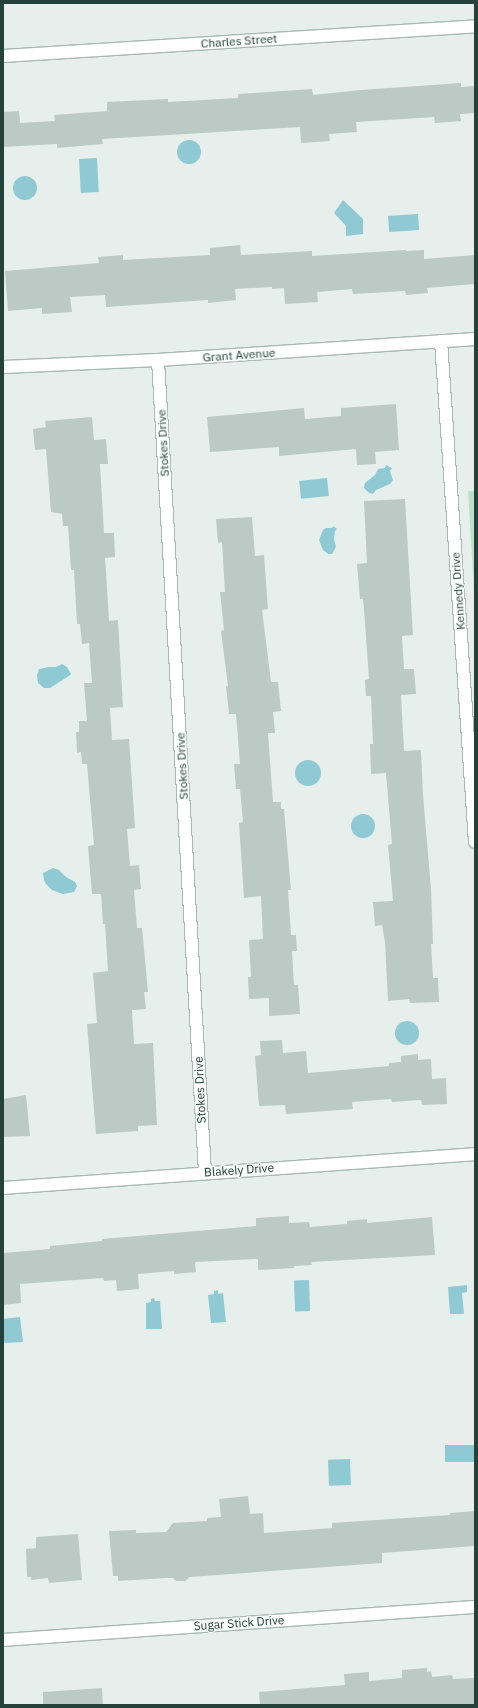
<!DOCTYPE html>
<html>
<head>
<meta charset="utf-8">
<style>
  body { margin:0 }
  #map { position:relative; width:478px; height:1708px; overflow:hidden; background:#e6efeb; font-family:"IBM Plex Sans",sans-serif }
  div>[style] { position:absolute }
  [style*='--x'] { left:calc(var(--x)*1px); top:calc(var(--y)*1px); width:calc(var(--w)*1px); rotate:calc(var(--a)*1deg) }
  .green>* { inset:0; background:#bfe0c8 }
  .water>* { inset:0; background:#8ec9d4; transform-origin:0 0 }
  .round { border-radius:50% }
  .building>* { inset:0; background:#bbcac4 }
  .roads { filter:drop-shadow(1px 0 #a8b8b2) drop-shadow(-1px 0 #a8b8b2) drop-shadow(0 1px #a8b8b2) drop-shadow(0 -1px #a8b8b2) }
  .minor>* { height:12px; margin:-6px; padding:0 6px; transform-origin:6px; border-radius:6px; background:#fff }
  span { translate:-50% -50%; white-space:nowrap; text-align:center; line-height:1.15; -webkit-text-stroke:3px #f7fbf9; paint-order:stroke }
  .street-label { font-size:12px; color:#24423a }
  .frame { position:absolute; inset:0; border:4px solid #24423a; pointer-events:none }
</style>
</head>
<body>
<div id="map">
  <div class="green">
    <div style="clip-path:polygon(468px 491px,475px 491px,475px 606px)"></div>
  </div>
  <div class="water">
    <div class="round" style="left:177px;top:140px;width:24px;height:24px"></div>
    <div style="left:97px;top:158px;width:34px;height:18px;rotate:87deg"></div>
    <div class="round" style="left:13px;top:176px;width:24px;height:24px"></div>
    <div style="clip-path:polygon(343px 200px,363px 219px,363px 234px,346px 236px,346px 226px,334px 213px)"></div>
    <div style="left:418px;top:214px;width:16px;height:30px;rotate:86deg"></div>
    <div style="clip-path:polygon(386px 465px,392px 468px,390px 471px,393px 480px,390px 484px,376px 490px,373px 494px,369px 493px,364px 488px,365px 483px,375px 475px,378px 469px,385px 468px)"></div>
    <div style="left:327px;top:478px;width:18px;height:28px;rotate:84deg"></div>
    <div style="clip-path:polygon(333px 526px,337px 529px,335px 531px,334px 539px,336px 547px,332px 554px,328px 554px,323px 550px,319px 540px,323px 530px,326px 528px,332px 528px)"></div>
    <div style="clip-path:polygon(62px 664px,67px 667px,71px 674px,69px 676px,50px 688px,44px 688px,38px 683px,37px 675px,39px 669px,49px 667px,56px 667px)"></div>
    <div class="round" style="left:295px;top:760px;width:26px;height:26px"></div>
    <div class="round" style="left:351px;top:814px;width:24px;height:24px"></div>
    <div style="clip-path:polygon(53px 868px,59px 870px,66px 877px,75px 882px,77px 886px,74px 892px,63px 894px,52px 890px,46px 884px,44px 880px,43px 873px)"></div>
    <div class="round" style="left:395px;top:1021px;width:24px;height:24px"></div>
    <div style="left:309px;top:1280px;width:31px;height:15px;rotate:88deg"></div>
    <div style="clip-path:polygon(467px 1285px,467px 1292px,462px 1293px,464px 1314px,450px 1314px,448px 1287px)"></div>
    <div style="clip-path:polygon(218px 1290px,218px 1294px,223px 1293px,226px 1322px,211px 1323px,208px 1295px,214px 1294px,214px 1291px)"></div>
    <div style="clip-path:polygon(154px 1298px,155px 1301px,160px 1301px,162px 1329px,146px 1329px,146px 1303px,151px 1302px,151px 1299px)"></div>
    <div style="clip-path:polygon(20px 1317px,23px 1342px,5px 1343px,3px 1341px,3px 1319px)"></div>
    <div style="left:475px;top:1445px;width:17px;height:30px;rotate:90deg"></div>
    <div style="left:350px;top:1459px;width:26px;height:22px;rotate:88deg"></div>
  </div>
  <div class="building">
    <div style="clip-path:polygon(461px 83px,461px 87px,475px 86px,475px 113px,460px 114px,461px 121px,435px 123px,434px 117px,356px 122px,357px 132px,329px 134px,330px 141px,301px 143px,300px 127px,102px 139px,103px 144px,57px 148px,57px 144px,3px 147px,3px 112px,19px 111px,20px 123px,55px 121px,54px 115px,107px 111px,107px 102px,168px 99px,168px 102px,238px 98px,238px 94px,312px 89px,313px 95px,360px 90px)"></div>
    <div style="clip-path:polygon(240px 245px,241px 255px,312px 251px,312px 256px,406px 250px,406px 251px,424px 250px,424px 259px,475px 255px,475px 284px,427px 288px,428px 293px,406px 295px,405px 291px,353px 294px,352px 289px,317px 292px,318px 302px,285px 304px,284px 288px,272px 289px,272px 287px,235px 289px,236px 300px,208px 303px,208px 300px,106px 307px,105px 295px,70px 297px,72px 312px,42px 314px,42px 308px,8px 311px,5px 271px,99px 263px,98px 257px,123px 255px,123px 260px,210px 255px,210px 248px)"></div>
    <div style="clip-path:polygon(396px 404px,399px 450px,375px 452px,376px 464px,357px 465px,356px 449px,279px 456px,279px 447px,210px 452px,207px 417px,304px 408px,305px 419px,341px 416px,341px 408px)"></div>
    <div style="clip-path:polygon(92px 417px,94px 440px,106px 439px,108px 464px,100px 464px,104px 533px,114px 533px,115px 557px,105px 558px,107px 587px,109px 621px,118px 620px,123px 707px,110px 708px,112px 740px,129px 739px,135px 828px,127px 829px,130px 866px,139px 865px,141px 889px,134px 890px,137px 928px,142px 928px,148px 992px,144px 992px,146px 1009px,132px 1010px,134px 1044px,153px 1043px,157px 1125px,138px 1126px,138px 1131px,96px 1134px,87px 1024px,97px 1023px,93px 973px,108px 971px,105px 924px,103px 924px,101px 894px,92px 894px,88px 846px,94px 845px,87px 764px,82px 764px,81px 752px,77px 753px,76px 732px,79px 732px,79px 721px,87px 721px,84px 683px,92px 683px,89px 643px,82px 644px,80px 624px,77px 624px,74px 570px,71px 570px,68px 526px,63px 526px,62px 514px,51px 512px,46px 449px,35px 450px,33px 429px,46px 427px,45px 421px)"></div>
    <div style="clip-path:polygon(405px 499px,413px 635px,402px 636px,404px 669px,414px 669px,416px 694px,401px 695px,404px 751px,421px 750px,423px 795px,431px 889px,433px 944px,431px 944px,433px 978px,438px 978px,439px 1002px,410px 1003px,409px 999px,388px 1001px,385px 942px,382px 925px,375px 926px,373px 902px,393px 901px,388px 845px,392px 844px,386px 773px,371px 774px,370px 744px,373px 744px,371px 696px,366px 696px,365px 680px,369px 679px,364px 609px,363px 599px,360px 599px,357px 564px,367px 563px,364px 501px)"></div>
    <div style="clip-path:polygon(252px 517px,255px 556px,264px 555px,268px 609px,262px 610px,271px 682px,278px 682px,281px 711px,273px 712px,275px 733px,268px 733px,273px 802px,281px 802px,281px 809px,284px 809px,291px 890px,288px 890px,291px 935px,296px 935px,297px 951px,292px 951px,294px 985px,298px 985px,300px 1014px,269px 1016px,269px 998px,249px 999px,248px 977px,251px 977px,249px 940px,263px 939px,261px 896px,244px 898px,239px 823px,243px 822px,240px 789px,236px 789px,234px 764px,240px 764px,236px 714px,229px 714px,226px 686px,228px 686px,221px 631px,224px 630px,220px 592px,225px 592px,222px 542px,218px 543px,216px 519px)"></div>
    <div style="clip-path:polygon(282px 1040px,283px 1053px,306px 1051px,308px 1073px,389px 1066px,389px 1063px,401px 1062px,401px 1056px,418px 1054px,418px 1060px,431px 1059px,432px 1079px,446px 1078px,447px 1104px,422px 1105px,421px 1100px,392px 1102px,391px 1099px,352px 1102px,353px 1109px,286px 1114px,285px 1105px,259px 1106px,255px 1056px,261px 1055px,260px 1041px)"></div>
    <div style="clip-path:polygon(26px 1095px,30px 1136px,3px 1137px,3px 1099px)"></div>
    <div style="clip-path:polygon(289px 1216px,289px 1223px,309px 1222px,310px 1227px,347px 1224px,347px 1221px,367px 1219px,367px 1223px,432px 1217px,435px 1255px,311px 1262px,312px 1265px,294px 1266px,294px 1268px,258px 1270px,258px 1259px,195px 1262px,196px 1272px,174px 1274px,174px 1271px,138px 1274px,139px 1289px,117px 1291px,116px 1280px,104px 1281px,103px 1278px,20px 1284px,21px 1303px,3px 1305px,3px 1253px,50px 1249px,50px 1246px,102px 1241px,102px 1239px,256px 1226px,256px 1218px)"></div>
    <div style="clip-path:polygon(248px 1496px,250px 1514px,263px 1513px,264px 1533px,332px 1528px,332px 1523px,450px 1515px,450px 1513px,475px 1511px,475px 1546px,382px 1553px,382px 1563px,190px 1577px,185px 1581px,176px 1581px,173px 1578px,167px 1578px,118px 1581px,118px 1576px,113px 1576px,109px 1531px,136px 1530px,136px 1533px,166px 1532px,173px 1523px,207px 1521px,207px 1518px,221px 1517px,219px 1499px)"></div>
    <div style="clip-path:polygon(78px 1534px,82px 1580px,49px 1583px,48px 1578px,31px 1580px,31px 1577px,27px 1577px,26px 1549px,36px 1548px,36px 1537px)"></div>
    <div style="clip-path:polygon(427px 1668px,427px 1672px,431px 1671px,432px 1677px,452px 1675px,453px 1679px,475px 1678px,475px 1705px,260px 1705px,259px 1692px,345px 1685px,344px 1674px,369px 1672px,369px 1681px,402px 1678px,402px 1670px)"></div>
    <div style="clip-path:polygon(102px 1688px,103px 1705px,43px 1705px,43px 1692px)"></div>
  </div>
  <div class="roads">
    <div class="minor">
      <div style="--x:3;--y:56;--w:473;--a:-3.6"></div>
      <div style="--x:441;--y:341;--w:502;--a:86.12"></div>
      <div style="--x:158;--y:360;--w:813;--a:86.69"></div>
      <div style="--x:3;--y:367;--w:155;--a:-2.6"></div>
      <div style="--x:158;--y:360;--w:318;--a:-3.8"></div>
      <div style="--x:3;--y:1188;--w:473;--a:-4.1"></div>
      <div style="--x:3;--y:1640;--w:473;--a:-4"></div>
    </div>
  </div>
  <div class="street-label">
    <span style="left:239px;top:41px;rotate:-4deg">Charles Street</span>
    <span style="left:239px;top:355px;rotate:-4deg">Grant Avenue</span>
    <span style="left:163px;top:443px;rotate:-93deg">Stokes Drive</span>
    <span style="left:458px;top:591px;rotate:-94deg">Kennedy Drive</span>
    <span style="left:182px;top:766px;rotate:-93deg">Stokes Drive</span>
    <span style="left:200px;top:1090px;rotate:-93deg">Stokes Drive</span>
    <span style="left:239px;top:1170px;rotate:-4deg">Blakely Drive</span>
    <span style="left:239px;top:1623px;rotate:-4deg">Sugar Stick Drive</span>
  </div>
  <div class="frame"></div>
</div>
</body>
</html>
